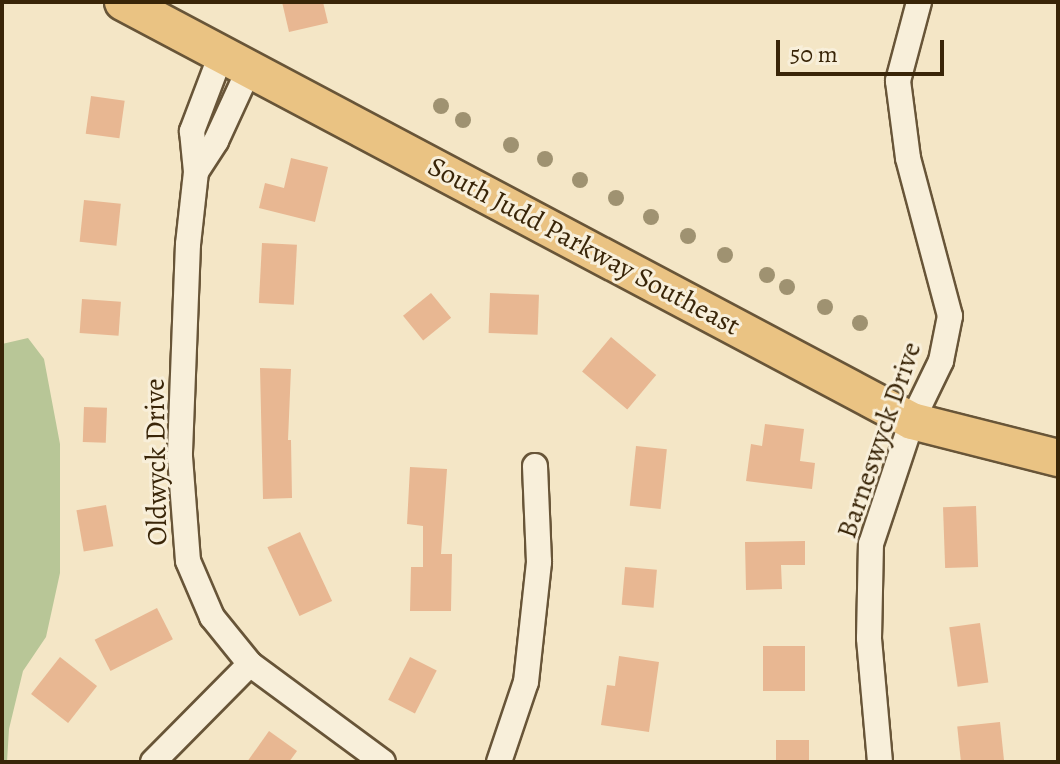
<!DOCTYPE html>
<html>
<head>
<meta charset="utf-8">
<style>
  body { margin:0 }
  #map { position:relative; width:1060px; height:764px; overflow:hidden; background:#f4e6c6; font-family:Alegreya,serif }
  div>[style] { position:absolute }
  [style*='--x'] { left:calc(var(--x)*1px); top:calc(var(--y)*1px); width:calc(var(--w)*1px); rotate:calc(var(--a)*1deg) }
  .green>* { inset:0; background:#b8c697 }
  .building>* { inset:0; background:#e8b792; transform-origin:0 0 }
  .roads { filter:drop-shadow(2px 0 #685538) drop-shadow(-2px 0 #685538) drop-shadow(0 2px #685538) drop-shadow(0 -2px #685538) }
  .minor>* { height:24px; margin:-12px; padding:0 12px; transform-origin:12px; border-radius:12px; background:#f8efda }
  .highway>* { height:36px; margin:-18px; padding:0 18px; transform-origin:18px; border-radius:18px; background:#eac383 }
  .trees>* { width:16px; height:16px; margin:-8px; border-radius:50%; background:#9f9271 }
  span { translate:-50% -50%; white-space:nowrap; text-align:center; line-height:1.15; -webkit-text-stroke:6px #f8efda; paint-order:stroke }
  .street-label { font-size:28px; color:#392508 }
  .frame { position:absolute; inset:0; border:4px solid #392508; pointer-events:none }
  .scale { position:absolute; left:776px; top:40px; width:168px; height:36px; box-sizing:border-box; border:4px solid #392508; border-top:0; padding-left:10px; font-size:24px; line-height:28px; white-space:nowrap; color:#392508; -webkit-text-stroke:6px #f8efda; paint-order:stroke }
</style>
</head>
<body>
<div id="map">
  <div class="green">
    <div style="clip-path:polygon(28px 338px,44px 359px,60px 444px,60px 573px,46px 637px,23px 671px,9px 729px,7px 762px,2px 762px,2px 344px)"></div>
  </div>
  <div class="building">
    <div style="clip-path:polygon(282px 2px,323px 2px,328px 23px,289px 32px)"></div>
    <div style="left:91px;top:96px;width:34px;height:38px;rotate:8deg"></div>
    <div style="clip-path:polygon(291px 158px,328px 167px,315px 222px,259px 208px,265px 183px,284px 188px)"></div>
    <div style="left:84px;top:200px;width:37px;height:42px;rotate:6deg"></div>
    <div style="left:262px;top:243px;width:35px;height:60px;rotate:3deg"></div>
    <div style="left:431px;top:293px;width:32px;height:36px;rotate:51deg"></div>
    <div style="left:490px;top:293px;width:49px;height:40px;rotate:2deg"></div>
    <div style="left:82px;top:299px;width:39px;height:34px;rotate:4deg"></div>
    <div style="left:611px;top:337px;width:59px;height:45px;rotate:40deg"></div>
    <div style="clip-path:polygon(260px 368px,291px 369px,288px 440px,291px 440px,292px 498px,263px 499px)"></div>
    <div style="left:84px;top:407px;width:23px;height:35px;rotate:2deg"></div>
    <div style="clip-path:polygon(765px 424px,804px 429px,800px 461px,815px 463px,812px 489px,746px 481px,751px 444px,762px 446px)"></div>
    <div style="left:636px;top:446px;width:31px;height:60px;rotate:6deg"></div>
    <div style="clip-path:polygon(410px 467px,447px 469px,441px 554px,452px 554px,451px 611px,410px 611px,411px 567px,423px 567px,423px 526px,407px 524px)"></div>
    <div style="left:106px;top:505px;width:42px;height:30px;rotate:80deg"></div>
    <div style="left:976px;top:506px;width:61px;height:33px;rotate:88deg"></div>
    <div style="left:300px;top:532px;width:76px;height:36px;rotate:65deg"></div>
    <div style="clip-path:polygon(805px 541px,805px 565px,781px 565px,782px 589px,746px 590px,745px 542px)"></div>
    <div style="left:625px;top:567px;width:32px;height:38px;rotate:5deg"></div>
    <div style="left:157px;top:608px;width:35px;height:70px;rotate:63deg"></div>
    <div style="left:980px;top:623px;width:60px;height:31px;rotate:82deg"></div>
    <div style="left:763px;top:646px;width:42px;height:45px"></div>
    <div style="clip-path:polygon(619px 656px,659px 662px,649px 732px,601px 725px,607px 685px,615px 686px)"></div>
    <div style="left:60px;top:657px;width:47px;height:47px;rotate:38deg"></div>
    <div style="left:410px;top:657px;width:30px;height:48px;rotate:27deg"></div>
    <div style="left:1000px;top:722px;width:40px;height:43px;rotate:84deg"></div>
    <div style="clip-path:polygon(269px 731px,297px 751px,289px 762px,247px 762px)"></div>
    <div style="left:809px;top:740px;width:22px;height:33px;rotate:90deg"></div>
  </div>
  <div class="roads">
    <div class="minor">
      <div style="--x:222;--y:52;--w:85;--a:110.8"></div>
      <div style="--x:192;--y:131;--w:41;--a:84.4"></div>
      <div style="--x:196;--y:172;--w:72;--a:96.3"></div>
      <div style="--x:188;--y:244;--w:213;--a:92.2"></div>
      <div style="--x:180;--y:457;--w:104;--a:85.6"></div>
      <div style="--x:188;--y:561;--w:61;--a:66.8"></div>
      <div style="--x:212;--y:617;--w:60;--a:51"></div>
      <div style="--x:250;--y:664;--w:165;--a:36.4"></div>
      <div style="--x:196;--y:172;--w:37;--a:-57"></div>
      <div style="--x:216;--y:141;--w:81;--a:-65.3"></div>
      <div style="--x:153;--y:762;--w:138;--a:-45.3"></div>
      <div style="--x:499;--y:762;--w:84;--a:-71.4"></div>
      <div style="--x:526;--y:682;--w:121;--a:-83.8"></div>
      <div style="--x:539;--y:562;--w:96;--a:-92.4"></div>
      <div style="--x:880;--y:762;--w:124;--a:-95.1"></div>
      <div style="--x:869;--y:638;--w:94;--a:-88.8"></div>
      <div style="--x:871;--y:544;--w:130;--a:-71.6"></div>
      <div style="--x:912;--y:421;--w:67;--a:-64.2"></div>
      <div style="--x:941;--y:361;--w:46;--a:-78.7"></div>
      <div style="--x:950;--y:316;--w:163;--a:-104.9"></div>
      <div style="--x:908;--y:158;--w:78;--a:-97.4"></div>
      <div style="--x:898;--y:81;--w:82;--a:-75.1"></div>
    </div>
    <div class="highway">
      <div style="--x:123;--y:2;--w:893;--a:27.97"></div>
      <div style="--x:912;--y:421;--w:151;--a:14.2"></div>
    </div>
  </div>
  <div class="trees">
    <div style="left:441px;top:106px"></div>
    <div style="left:463px;top:120px"></div>
    <div style="left:511px;top:145px"></div>
    <div style="left:545px;top:159px"></div>
    <div style="left:580px;top:180px"></div>
    <div style="left:616px;top:198px"></div>
    <div style="left:651px;top:217px"></div>
    <div style="left:688px;top:236px"></div>
    <div style="left:725px;top:255px"></div>
    <div style="left:767px;top:275px"></div>
    <div style="left:787px;top:287px"></div>
    <div style="left:825px;top:307px"></div>
    <div style="left:860px;top:323px"></div>
  </div>
  <div class="street-label">
    <span style="left:584px;top:246px;rotate:28deg">South Judd Parkway Southeast</span>
    <span style="left:879px;top:440px;rotate:-71deg">Barneswyck Drive</span>
    <span style="left:156px;top:462px;rotate:-91deg">Oldwyck Drive</span>
  </div>
  <div class="frame"></div>
  <div class="scale">50 m</div>
</div>
</body>
</html>
